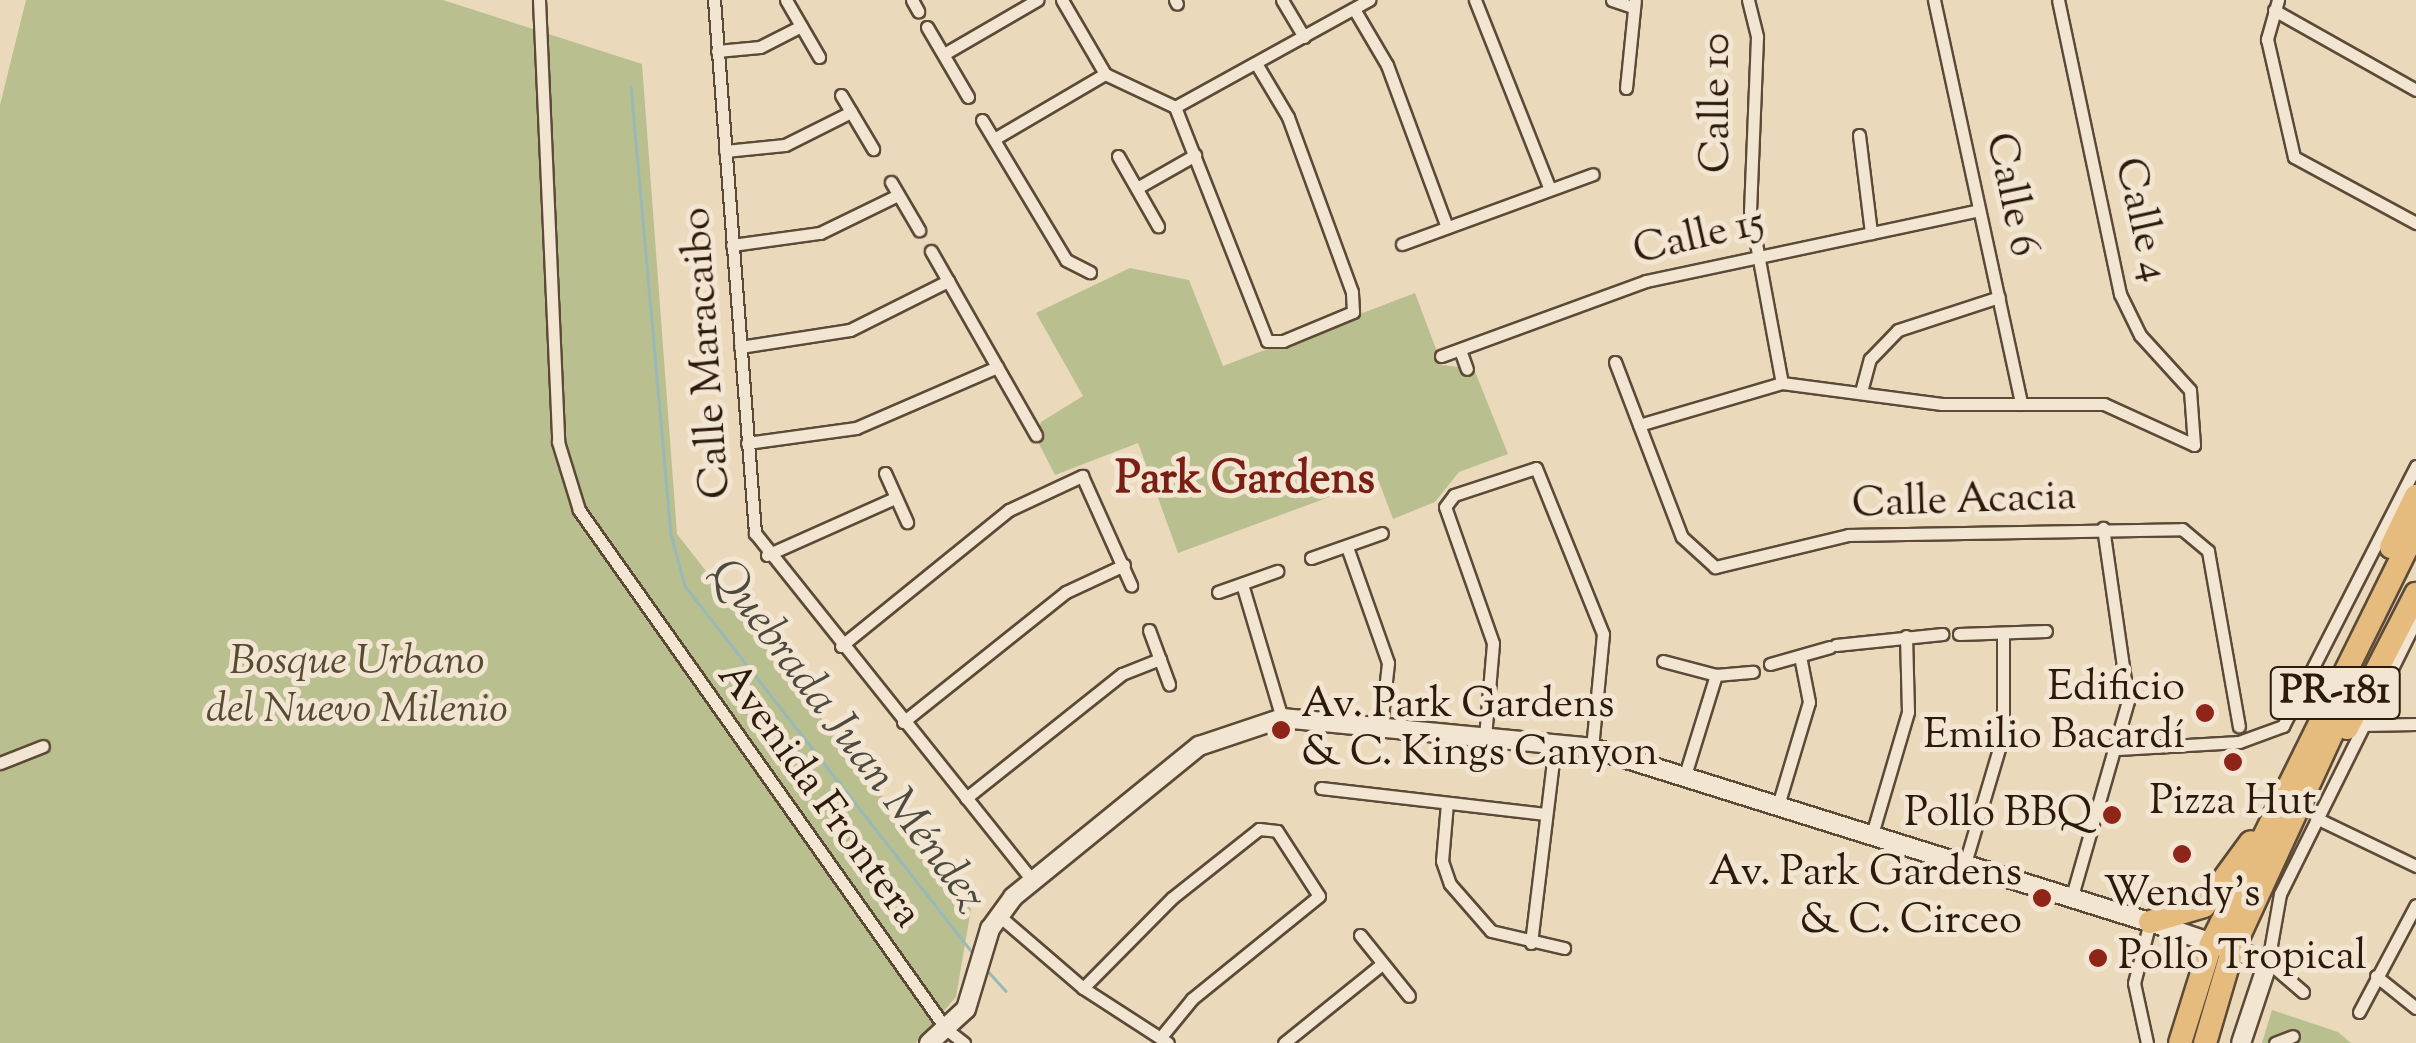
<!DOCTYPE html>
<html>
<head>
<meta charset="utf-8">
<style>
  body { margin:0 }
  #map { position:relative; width:2416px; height:1043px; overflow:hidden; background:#ebd9bc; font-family:"Sorts Mill Goudy",serif }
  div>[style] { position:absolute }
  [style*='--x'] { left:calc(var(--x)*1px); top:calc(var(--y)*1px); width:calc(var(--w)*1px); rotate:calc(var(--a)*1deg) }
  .green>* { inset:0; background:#babf8f }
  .stream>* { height:2.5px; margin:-1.25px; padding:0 1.25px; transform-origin:1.25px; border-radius:1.25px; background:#99b9b7 }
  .roads { filter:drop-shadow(2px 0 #5c4a37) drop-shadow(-2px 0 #5c4a37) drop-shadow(0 2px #5c4a37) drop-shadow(0 -2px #5c4a37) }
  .street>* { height:11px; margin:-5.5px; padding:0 5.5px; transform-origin:5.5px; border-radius:5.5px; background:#f2e6d3 }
  .secondary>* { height:18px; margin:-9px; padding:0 9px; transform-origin:9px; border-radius:9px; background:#f2e6d3 }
  .highway>* { height:22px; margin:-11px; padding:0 11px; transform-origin:11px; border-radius:11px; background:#e6bc7e }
  .dots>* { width:28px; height:28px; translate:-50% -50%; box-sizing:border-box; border:5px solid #f2e6d3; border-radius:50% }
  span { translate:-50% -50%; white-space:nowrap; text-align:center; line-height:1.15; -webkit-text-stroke:10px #f2e6d3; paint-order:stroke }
  .shield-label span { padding:2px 8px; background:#f2e6d3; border:2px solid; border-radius:8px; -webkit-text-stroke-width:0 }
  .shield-label { font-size:40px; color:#2d1a0b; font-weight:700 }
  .street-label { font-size:42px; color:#2d1a0b }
  .park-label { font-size:42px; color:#574c33; font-style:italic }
  .poi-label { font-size:42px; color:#2d1a0b }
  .right { translate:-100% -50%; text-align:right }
  .left { translate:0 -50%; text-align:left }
  .neighbourhood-label { font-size:45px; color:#7a1f14; font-weight:700 }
  .water-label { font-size:45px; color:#4d4a3f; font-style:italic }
</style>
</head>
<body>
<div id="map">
  <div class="green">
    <div style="clip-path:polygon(26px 0,443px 0,642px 64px,677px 534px,971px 909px,956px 997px,916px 1043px,0 1043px,0 105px)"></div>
    <div style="clip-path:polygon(1130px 268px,1189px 280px,1223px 366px,1415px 293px,1442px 365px,1474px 369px,1508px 454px,1459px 472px,1435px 502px,1393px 519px,1378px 479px,1178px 553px,1138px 443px,1055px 475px,1036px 438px,1041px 422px,1083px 396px,1036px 313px)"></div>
    <div style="clip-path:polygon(2272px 1010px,2338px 1032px,2351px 1043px,2262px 1043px)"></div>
  </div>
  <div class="stream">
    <div style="--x:631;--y:86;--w:450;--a:84.9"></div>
    <div style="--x:671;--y:534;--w:54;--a:74.9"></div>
    <div style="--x:685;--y:586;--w:470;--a:51.9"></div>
    <div style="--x:987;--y:970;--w:28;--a:48"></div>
  </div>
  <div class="roads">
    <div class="street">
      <div style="--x:539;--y:0;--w:442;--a:87.5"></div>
      <div style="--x:558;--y:442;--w:71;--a:72.8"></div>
      <div style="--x:579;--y:510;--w:636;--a:54.73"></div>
      <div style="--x:946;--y:1029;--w:23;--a:38"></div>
      <div style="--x:714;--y:0;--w:535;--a:85.6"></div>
      <div style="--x:755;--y:533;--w:435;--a:51.4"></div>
      <div style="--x:786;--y:0;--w:66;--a:59.9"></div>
      <div style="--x:912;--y:0;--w:13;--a:61"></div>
      <div style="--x:1062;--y:0;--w:86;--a:59.8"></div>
      <div style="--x:1105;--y:74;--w:77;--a:25.2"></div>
      <div style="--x:1175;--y:107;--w:251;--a:68.5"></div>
      <div style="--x:1267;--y:341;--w:16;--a:0"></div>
      <div style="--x:1283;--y:341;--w:76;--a:-22.5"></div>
      <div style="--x:1353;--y:312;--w:20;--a:-93"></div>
      <div style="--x:1352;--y:292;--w:186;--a:-110.1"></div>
      <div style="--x:1288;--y:117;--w:61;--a:-120.8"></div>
      <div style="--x:1175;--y:0;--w:4;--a:63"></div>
      <div style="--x:1282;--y:0;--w:43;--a:59.3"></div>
      <div style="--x:1475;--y:0;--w:203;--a:68.4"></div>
      <div style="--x:1612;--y:0;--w:18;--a:19"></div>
      <div style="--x:1748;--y:0;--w:38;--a:76"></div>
      <div style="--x:1757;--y:37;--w:174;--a:92.3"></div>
      <div style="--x:1750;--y:211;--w:175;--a:79.5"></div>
      <div style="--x:1934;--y:0;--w:413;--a:77.8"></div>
      <div style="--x:2278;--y:0;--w:41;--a:105.8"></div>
      <div style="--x:2267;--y:39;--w:121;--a:77.1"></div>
      <div style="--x:2294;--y:157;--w:139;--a:28.4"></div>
      <div style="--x:1354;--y:9;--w:65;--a:59.5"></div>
      <div style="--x:1387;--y:65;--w:173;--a:69.7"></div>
      <div style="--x:2274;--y:10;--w:163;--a:29.4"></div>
      <div style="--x:927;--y:27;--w:81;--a:59.6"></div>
      <div style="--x:717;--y:51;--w:43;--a:-5.3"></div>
      <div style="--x:760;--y:47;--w:46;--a:-27.1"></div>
      <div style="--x:944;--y:54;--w:108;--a:-30.1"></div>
      <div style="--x:1626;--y:88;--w:88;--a:-84.2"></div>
      <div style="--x:841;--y:95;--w:63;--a:59.3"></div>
      <div style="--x:1175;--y:107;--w:222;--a:-28.9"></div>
      <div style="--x:982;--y:120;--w:163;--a:59"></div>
      <div style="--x:1066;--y:260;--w:27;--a:27"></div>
      <div style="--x:1859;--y:135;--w:99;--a:83"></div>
      <div style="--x:994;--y:139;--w:129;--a:-30.4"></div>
      <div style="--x:725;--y:151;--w:60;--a:-5.7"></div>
      <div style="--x:785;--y:145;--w:74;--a:-26.6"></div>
      <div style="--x:1118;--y:156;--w:81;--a:60.3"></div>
      <div style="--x:891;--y:182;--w:56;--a:59.7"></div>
      <div style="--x:1137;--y:188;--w:67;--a:-29.6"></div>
      <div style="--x:1402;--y:244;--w:203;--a:-20.1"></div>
      <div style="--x:732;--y:245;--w:89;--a:-7.8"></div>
      <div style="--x:820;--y:233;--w:87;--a:-26"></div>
      <div style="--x:931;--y:251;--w:212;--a:60.3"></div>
      <div style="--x:740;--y:347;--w:111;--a:-8.8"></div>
      <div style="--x:850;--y:330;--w:110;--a:-26.6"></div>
      <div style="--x:1460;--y:350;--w:20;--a:70"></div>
      <div style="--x:1441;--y:356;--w:218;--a:-20.1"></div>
      <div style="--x:1646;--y:281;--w:340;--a:-12"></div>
      <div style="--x:1615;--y:362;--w:187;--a:69.1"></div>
      <div style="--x:1682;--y:537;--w:45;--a:42.3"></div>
      <div style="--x:1715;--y:567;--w:137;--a:-13.5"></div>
      <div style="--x:1848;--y:535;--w:334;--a:-1"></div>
      <div style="--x:2182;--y:529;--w:34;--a:40"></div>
      <div style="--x:2208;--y:551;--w:178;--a:80"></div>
      <div style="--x:1862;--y:388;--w:30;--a:-75"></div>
      <div style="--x:1870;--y:359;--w:40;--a:-46"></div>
      <div style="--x:1898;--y:330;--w:106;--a:-18.1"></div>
      <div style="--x:1639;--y:425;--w:149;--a:-16.4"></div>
      <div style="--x:1782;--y:383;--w:161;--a:7.5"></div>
      <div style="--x:1942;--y:404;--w:162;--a:0"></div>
      <div style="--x:2104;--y:404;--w:99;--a:24.5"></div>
      <div style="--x:2194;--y:445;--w:55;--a:-94.2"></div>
      <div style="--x:2190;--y:390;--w:74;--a:-132.3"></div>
      <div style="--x:2140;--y:335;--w:46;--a:-116"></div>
      <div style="--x:2120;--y:294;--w:300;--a:-101.9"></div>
      <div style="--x:747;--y:443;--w:110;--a:-7.8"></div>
      <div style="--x:856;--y:428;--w:154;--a:-23.4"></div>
      <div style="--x:885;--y:473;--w:54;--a:65.8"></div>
      <div style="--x:1347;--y:547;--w:123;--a:70.5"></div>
      <div style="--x:1388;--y:663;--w:62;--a:96.4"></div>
      <div style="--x:767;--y:555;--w:140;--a:-24"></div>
      <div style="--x:1311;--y:558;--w:75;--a:-19.4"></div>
      <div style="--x:1242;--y:584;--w:140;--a:73.4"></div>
      <div style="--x:1218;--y:592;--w:63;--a:-19.6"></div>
      <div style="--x:1149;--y:630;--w:58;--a:69.7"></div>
      <div style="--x:1959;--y:634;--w:87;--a:-2"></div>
      <div style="--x:1836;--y:645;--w:107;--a:-5.9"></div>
      <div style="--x:841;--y:646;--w:216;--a:-39"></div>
      <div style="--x:1009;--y:510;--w:81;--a:-25"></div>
      <div style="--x:1082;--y:476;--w:120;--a:65.8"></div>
      <div style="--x:1663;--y:661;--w:55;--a:14.8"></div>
      <div style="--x:1716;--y:675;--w:37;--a:-5"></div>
      <div style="--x:1770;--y:664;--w:62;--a:-15.8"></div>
      <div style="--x:903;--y:722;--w:208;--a:-38.6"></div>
      <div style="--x:1066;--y:592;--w:64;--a:-25"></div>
      <div style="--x:2362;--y:725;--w:54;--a:-1.1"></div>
      <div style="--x:1485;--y:737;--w:94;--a:-85.1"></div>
      <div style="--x:1493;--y:643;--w:144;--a:-109.4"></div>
      <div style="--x:1445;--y:507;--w:15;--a:-53"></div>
      <div style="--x:1454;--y:495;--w:86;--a:-18.2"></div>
      <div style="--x:1536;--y:468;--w:179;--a:68"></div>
      <div style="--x:1603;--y:634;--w:115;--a:95.5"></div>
      <div style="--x:2118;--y:749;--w:121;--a:-3.3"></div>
      <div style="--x:2239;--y:742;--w:47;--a:-20"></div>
      <div style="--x:2283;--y:726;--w:292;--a:-62.9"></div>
      <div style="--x:0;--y:763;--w:46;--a:-21.6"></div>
      <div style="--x:1685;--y:775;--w:105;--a:-72.8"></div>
      <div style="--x:1321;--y:788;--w:226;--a:6.6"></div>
      <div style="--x:966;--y:798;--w:199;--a:-38.5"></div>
      <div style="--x:1122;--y:674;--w:41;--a:-21.5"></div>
      <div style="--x:1779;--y:802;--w:104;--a:-73.3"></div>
      <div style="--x:1809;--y:702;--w:47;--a:-101.1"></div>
      <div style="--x:1447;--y:803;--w:58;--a:94.9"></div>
      <div style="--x:1442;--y:861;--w:24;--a:71"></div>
      <div style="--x:1450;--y:884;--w:62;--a:48.9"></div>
      <div style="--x:1491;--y:931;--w:75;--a:13.1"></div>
      <div style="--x:2316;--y:818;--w:111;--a:25.6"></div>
      <div style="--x:1873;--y:831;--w:124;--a:-73.6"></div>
      <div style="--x:1908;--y:712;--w:76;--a:-91.5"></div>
      <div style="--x:1966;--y:860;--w:130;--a:-73.5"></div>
      <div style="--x:2003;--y:735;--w:102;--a:-90"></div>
      <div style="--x:2072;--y:896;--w:203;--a:-74"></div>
      <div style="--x:2128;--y:701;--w:175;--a:-98.2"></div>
      <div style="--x:997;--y:914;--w:113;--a:40.7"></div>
      <div style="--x:1083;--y:988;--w:101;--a:32.9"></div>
      <div style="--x:1360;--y:935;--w:78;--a:51.2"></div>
      <div style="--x:1531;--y:943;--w:200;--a:-83.1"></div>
      <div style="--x:2376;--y:976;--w:51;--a:38.7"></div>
      <div style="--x:1083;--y:988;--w:127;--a:-45.3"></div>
      <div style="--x:1172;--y:898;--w:111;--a:-38.4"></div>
      <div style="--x:1259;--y:829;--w:18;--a:6"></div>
      <div style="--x:1277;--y:831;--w:77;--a:57.1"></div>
      <div style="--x:1319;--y:896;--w:164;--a:141"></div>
      <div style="--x:1192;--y:999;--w:50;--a:129.4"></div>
      <div style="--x:2303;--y:992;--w:46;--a:-139.4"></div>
      <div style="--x:2268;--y:962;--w:69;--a:-80"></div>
      <div style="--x:2280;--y:894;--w:306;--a:-63.6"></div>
      <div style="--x:2359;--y:1012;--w:121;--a:-62"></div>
      <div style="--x:1284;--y:1043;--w:126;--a:-38.9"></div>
      <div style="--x:2147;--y:1043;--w:61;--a:-102.2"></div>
      <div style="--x:2134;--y:983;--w:63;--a:-75.3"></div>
      <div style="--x:2275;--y:1043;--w:19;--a:-21"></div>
    </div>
    <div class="secondary">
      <div style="--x:929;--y:1043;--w:50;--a:-42.6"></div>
      <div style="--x:966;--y:1009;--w:84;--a:-73.3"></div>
      <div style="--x:990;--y:929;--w:39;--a:-54"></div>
      <div style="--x:1013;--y:897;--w:240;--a:-39.1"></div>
      <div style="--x:1199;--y:746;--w:88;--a:-18.6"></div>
      <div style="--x:1282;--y:718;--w:311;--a:5.5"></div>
      <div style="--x:1592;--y:748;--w:600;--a:17.35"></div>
      <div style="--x:2165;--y:927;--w:109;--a:18.8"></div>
      <div style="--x:2268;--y:962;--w:85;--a:108.4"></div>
    </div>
    <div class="highway">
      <div style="--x:2391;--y:547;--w:57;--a:-63.9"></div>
      <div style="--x:2347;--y:728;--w:151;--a:-62.8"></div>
      <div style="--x:2150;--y:922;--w:56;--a:-16.5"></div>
      <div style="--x:2204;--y:906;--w:79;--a:-53.7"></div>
      <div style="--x:2180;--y:1043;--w:104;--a:-72.6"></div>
      <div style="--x:2211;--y:944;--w:462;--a:-63.7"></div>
      <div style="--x:2205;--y:1043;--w:96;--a:-73.6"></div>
      <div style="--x:2232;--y:951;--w:268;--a:-65.3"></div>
    </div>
  </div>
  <div class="dots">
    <div style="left:2205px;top:713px;background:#8f2418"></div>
    <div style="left:1281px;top:730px;background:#8f2418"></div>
    <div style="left:2233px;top:762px;background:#8f2418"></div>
    <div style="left:2112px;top:815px;background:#8f2418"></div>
    <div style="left:2182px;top:854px;background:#8f2418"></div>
    <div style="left:2042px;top:898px;background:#8f2418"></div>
    <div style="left:2098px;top:958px;background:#8f2418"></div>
  </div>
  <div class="shield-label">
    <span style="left:2335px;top:693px">PR-181</span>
  </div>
  <div class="street-label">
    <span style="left:1718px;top:103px;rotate:-90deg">Calle 10</span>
    <span style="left:2010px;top:195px;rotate:78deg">Calle 6</span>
    <span style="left:2140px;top:220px;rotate:77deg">Calle 4</span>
    <span style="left:1699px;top:238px;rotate:-13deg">Calle 15</span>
    <span style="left:708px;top:353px;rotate:-94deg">Calle Maracaibo</span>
    <span style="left:1964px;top:502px;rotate:-2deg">Calle Acacia</span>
    <span style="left:818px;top:796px;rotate:54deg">Avenida Frontera</span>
  </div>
  <div class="park-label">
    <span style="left:357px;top:687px">Bosque Urbano<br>del Nuevo Milenio</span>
  </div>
  <div class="poi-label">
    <span class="right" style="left:2185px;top:713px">Edificio<br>Emilio Bacardí</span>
    <span class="left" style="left:1301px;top:730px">Av. Park Gardens<br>&amp; C. Kings Canyon</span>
    <span style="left:2233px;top:803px">Pizza Hut</span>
    <span class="right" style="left:2092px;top:815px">Pollo BBQ</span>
    <span class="right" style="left:2022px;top:898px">Av. Park Gardens<br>&amp; C. Circeo</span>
    <span style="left:2182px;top:895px">Wendy's</span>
    <span class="left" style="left:2118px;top:958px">Pollo Tropical</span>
  </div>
  <div class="neighbourhood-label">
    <span style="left:1245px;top:482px">Park Gardens</span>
  </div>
  <div class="water-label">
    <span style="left:846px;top:737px;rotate:53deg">Quebrada Juan Méndez</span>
  </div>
</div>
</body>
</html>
